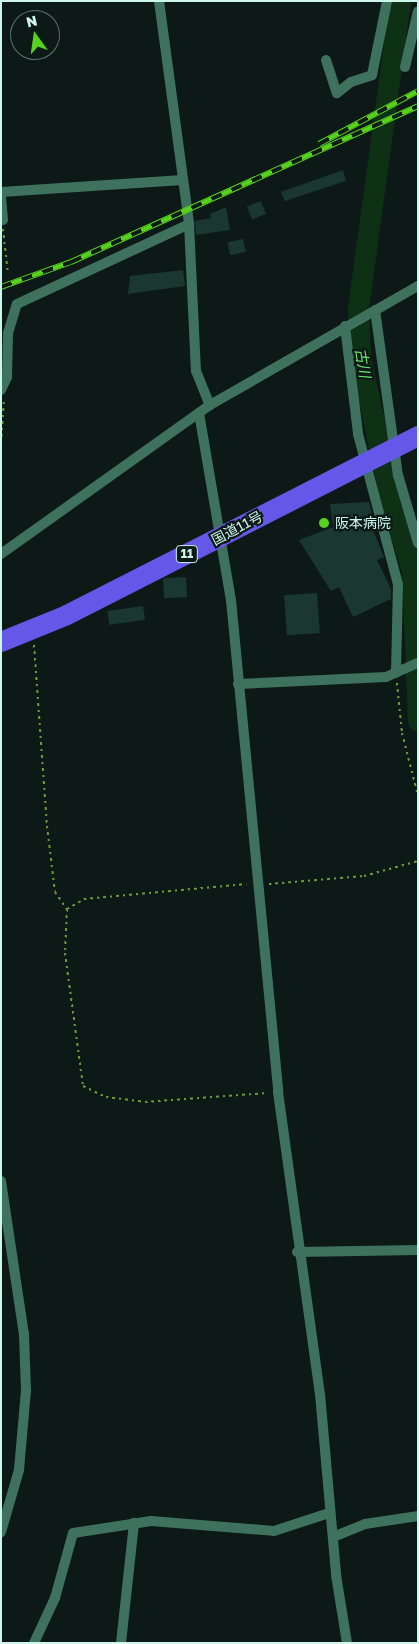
<!DOCTYPE html>
<html>
<head>
<meta charset="utf-8">
<style>
  body { margin:0 }
  #map { position:relative; width:419px; height:1644px; overflow:hidden; background:#0d1916; font-family:"Golos Text","Noto Sans JP",sans-serif }
  div>[style] { position:absolute }
  [style*='--x'] { left:calc(var(--x)*1px); top:calc(var(--y)*1px); width:calc(var(--w)*1px); rotate:calc(var(--a)*1deg) }
  .river>* { height:21px; margin:-10.5px; padding:0 10.5px; transform-origin:10.5px; border-radius:10.5px; background:#0e3115 }
  .building>* { inset:0; background:#1b3731; transform-origin:0 0 }
  .path>* { height:2px; margin-top:-1px; transform-origin:0; background:repeating-linear-gradient(90deg,#6a9d3b 0 2.5px,transparent 0 6.5px) }
  .street>* { height:10px; margin:-5px; padding:0 5px; transform-origin:5px; border-radius:5px; background:#3e725e }
  .highway>* { height:20px; margin:-10px; padding:0 10px; transform-origin:10px; border-radius:10px; background:#6557e8 }
  .rail>* { height:5.5px; margin-top:-2.75px; transform-origin:0; background:repeating-linear-gradient(90deg,#0d1916 0 11px,#57d31d 0 22px); box-sizing:border-box; border-block:1px solid #57d31d }
  .dots>* { width:14px; height:14px; translate:-50% -50%; box-sizing:border-box; border:2px solid #0d1916; border-radius:50% }
  span { translate:-50% -50%; white-space:nowrap; text-align:center; line-height:1.15; -webkit-text-stroke:4.5px #0d1916; paint-order:stroke }
  .shield-label span { padding:1px 4px; background:#0d1916; border:1px solid; border-radius:4px; -webkit-text-stroke-width:0 }
  .shield-label { font-size:12px; color:#ccf8eb; font-weight:700 }
  .poi-label { font-size:14px; color:#ccf8eb }
  .left { translate:0 -50%; text-align:left }
  .street-label { font-size:14px; color:#ccf8eb }
  .water-label { font-size:15px; color:#67ea6d; font-style:italic }
  .frame { position:absolute; inset:0; border:2px solid #ccf8eb; pointer-events:none }
  .north { position:absolute; left:10px; top:10px; width:50px; height:50px; box-sizing:border-box; background:#0d1916; border:1px solid #59726b; border-radius:50%; rotate:346deg; font-size:14px; font-weight:700; line-height:20px; text-align:center; color:#ccf8eb }
  .north::after { content:''; display:block; margin:auto; width:18px; height:22px; background:#57d31d; clip-path:polygon(50% 0,100% 100%,50% 72%,0 100%) }
</style>
</head>
<body>
<div id="map">
  <div class="river">
    <div style="--x:400;--y:1;--w:310;--a:97.8"></div>
    <div style="--x:358;--y:308;--w:49;--a:87.7"></div>
    <div style="--x:360;--y:357;--w:154;--a:78"></div>
    <div style="--x:392;--y:508;--w:65;--a:72.1"></div>
    <div style="--x:412;--y:570;--w:151;--a:87.7"></div>
  </div>
  <div class="building">
    <div style="clip-path:polygon(343px 170px,346px 181px,285px 201px,281px 192px)"></div>
    <div style="left:261px;top:201px;width:14px;height:15px;rotate:69deg"></div>
    <div style="clip-path:polygon(226px 207px,230px 230px,196px 235px,195px 221px,211px 218px,210px 214px)"></div>
    <div style="left:243px;top:239px;width:13px;height:16px;rotate:77deg"></div>
    <div style="clip-path:polygon(183px 270px,185px 286px,128px 294px,130px 276px)"></div>
    <div style="clip-path:polygon(369px 502px,376px 529px,373px 530px,384px 557px,377px 560px,391px 589px,391px 599px,353px 617px,339px 587px,331px 591px,299px 540px,333px 527px,330px 504px)"></div>
    <div style="left:186px;top:577px;width:20px;height:23px;rotate:87deg"></div>
    <div style="left:317px;top:593px;width:40px;height:33px;rotate:86deg"></div>
    <div style="left:143px;top:606px;width:14px;height:36px;rotate:82deg"></div>
  </div>
  <div class="path">
    <div style="--x:3;--y:229;--w:45;--a:83.7"></div>
    <div style="--x:1;--y:443;--w:44;--a:-86.1"></div>
    <div style="--x:34;--y:645;--w:181;--a:85.9"></div>
    <div style="--x:47;--y:826;--w:66;--a:83.1"></div>
    <div style="--x:55;--y:892;--w:21;--a:55"></div>
    <div style="--x:67;--y:909;--w:44;--a:92.6"></div>
    <div style="--x:65;--y:953;--w:134;--a:82.3"></div>
    <div style="--x:83;--y:1086;--w:25;--a:26"></div>
    <div style="--x:106;--y:1097;--w:39;--a:7"></div>
    <div style="--x:145;--y:1102;--w:122;--a:-4.2"></div>
    <div style="--x:397;--y:683;--w:50;--a:84.3"></div>
    <div style="--x:402;--y:733;--w:65;--a:75.7"></div>
    <div style="--x:269;--y:884;--w:95;--a:-4.8"></div>
    <div style="--x:364;--y:876;--w:56;--a:-15.5"></div>
    <div style="--x:67;--y:909;--w:20;--a:-30"></div>
    <div style="--x:84;--y:899;--w:163;--a:-5.3"></div>
  </div>
  <div class="street">
    <div style="--x:159;--y:1;--w:225;--a:82.3"></div>
    <div style="--x:189;--y:224;--w:147;--a:87.3"></div>
    <div style="--x:196;--y:371;--w:37;--a:68"></div>
    <div style="--x:326;--y:60;--w:35;--a:72"></div>
    <div style="--x:337;--y:93;--w:18;--a:-38"></div>
    <div style="--x:351;--y:82;--w:22;--a:-18"></div>
    <div style="--x:372;--y:75;--w:76;--a:-78.5"></div>
    <div style="--x:405;--y:67;--w:57;--a:-76.9"></div>
    <div style="--x:1;--y:192;--w:182;--a:-3.8"></div>
    <div style="--x:1;--y:197;--w:23;--a:85"></div>
    <div style="--x:375;--y:310;--w:167;--a:82.1"></div>
    <div style="--x:398;--y:475;--w:71;--a:73.6"></div>
    <div style="--x:345;--y:326;--w:109;--a:83.1"></div>
    <div style="--x:358;--y:434;--w:155;--a:75.1"></div>
    <div style="--x:398;--y:584;--w:89;--a:91.3"></div>
    <div style="--x:1;--y:390;--w:14;--a:-65"></div>
    <div style="--x:7;--y:377;--w:44;--a:-88.7"></div>
    <div style="--x:8;--y:333;--w:30;--a:-73"></div>
    <div style="--x:17;--y:304;--w:190;--a:-24.9"></div>
    <div style="--x:199;--y:413;--w:190;--a:80.3"></div>
    <div style="--x:231;--y:600;--w:494;--a:84.5"></div>
    <div style="--x:278;--y:1092;--w:305;--a:82.1"></div>
    <div style="--x:320;--y:1394;--w:182;--a:84.9"></div>
    <div style="--x:336;--y:1575;--w:69;--a:80.8"></div>
    <div style="--x:1;--y:554;--w:257;--a:-35.5"></div>
    <div style="--x:210;--y:405;--w:240;--a:-29.8"></div>
    <div style="--x:238;--y:684;--w:148;--a:-2.7"></div>
    <div style="--x:386;--y:677;--w:35;--a:-24"></div>
    <div style="--x:1;--y:1181;--w:155;--a:81.5"></div>
    <div style="--x:24;--y:1334;--w:56;--a:88"></div>
    <div style="--x:26;--y:1390;--w:80;--a:95"></div>
    <div style="--x:19;--y:1470;--w:65;--a:106.2"></div>
    <div style="--x:297;--y:1252;--w:121;--a:-0.9"></div>
    <div style="--x:333;--y:1537;--w:35;--a:-22"></div>
    <div style="--x:365;--y:1524;--w:54;--a:-8.6"></div>
    <div style="--x:34;--y:1643;--w:50;--a:-65"></div>
    <div style="--x:55;--y:1598;--w:67;--a:-74.5"></div>
    <div style="--x:73;--y:1533;--w:79;--a:-8.7"></div>
    <div style="--x:151;--y:1521;--w:123;--a:4.6"></div>
    <div style="--x:274;--y:1531;--w:58;--a:-18.1"></div>
    <div style="--x:121;--y:1643;--w:121;--a:-83.8"></div>
  </div>
  <div class="highway">
    <div style="--x:1;--y:642;--w:71;--a:-22.2"></div>
    <div style="--x:67;--y:615;--w:394;--a:-27"></div>
  </div>
  <div class="rail">
    <div style="--x:319;--y:144;--w:112;--a:-28.2"></div>
    <div style="--x:1;--y:287;--w:74;--a:-19.7"></div>
    <div style="--x:71;--y:262;--w:380;--a:-24.2"></div>
  </div>
  <div class="dots">
    <div style="left:324px;top:523px;background:#57d31d"></div>
  </div>
  <div class="shield-label">
    <span style="left:187px;top:554px">11</span>
  </div>
  <div class="poi-label">
    <span class="left" style="left:335px;top:523px">阪本病院</span>
  </div>
  <div class="street-label">
    <span style="left:237px;top:528px;rotate:-28deg">国道11号</span>
  </div>
  <div class="water-label">
    <span style="left:363px;top:363px;rotate:81deg">古川</span>
  </div>
  <div class="frame"></div>
  <div class="north">N</div>
</div>
</body>
</html>
